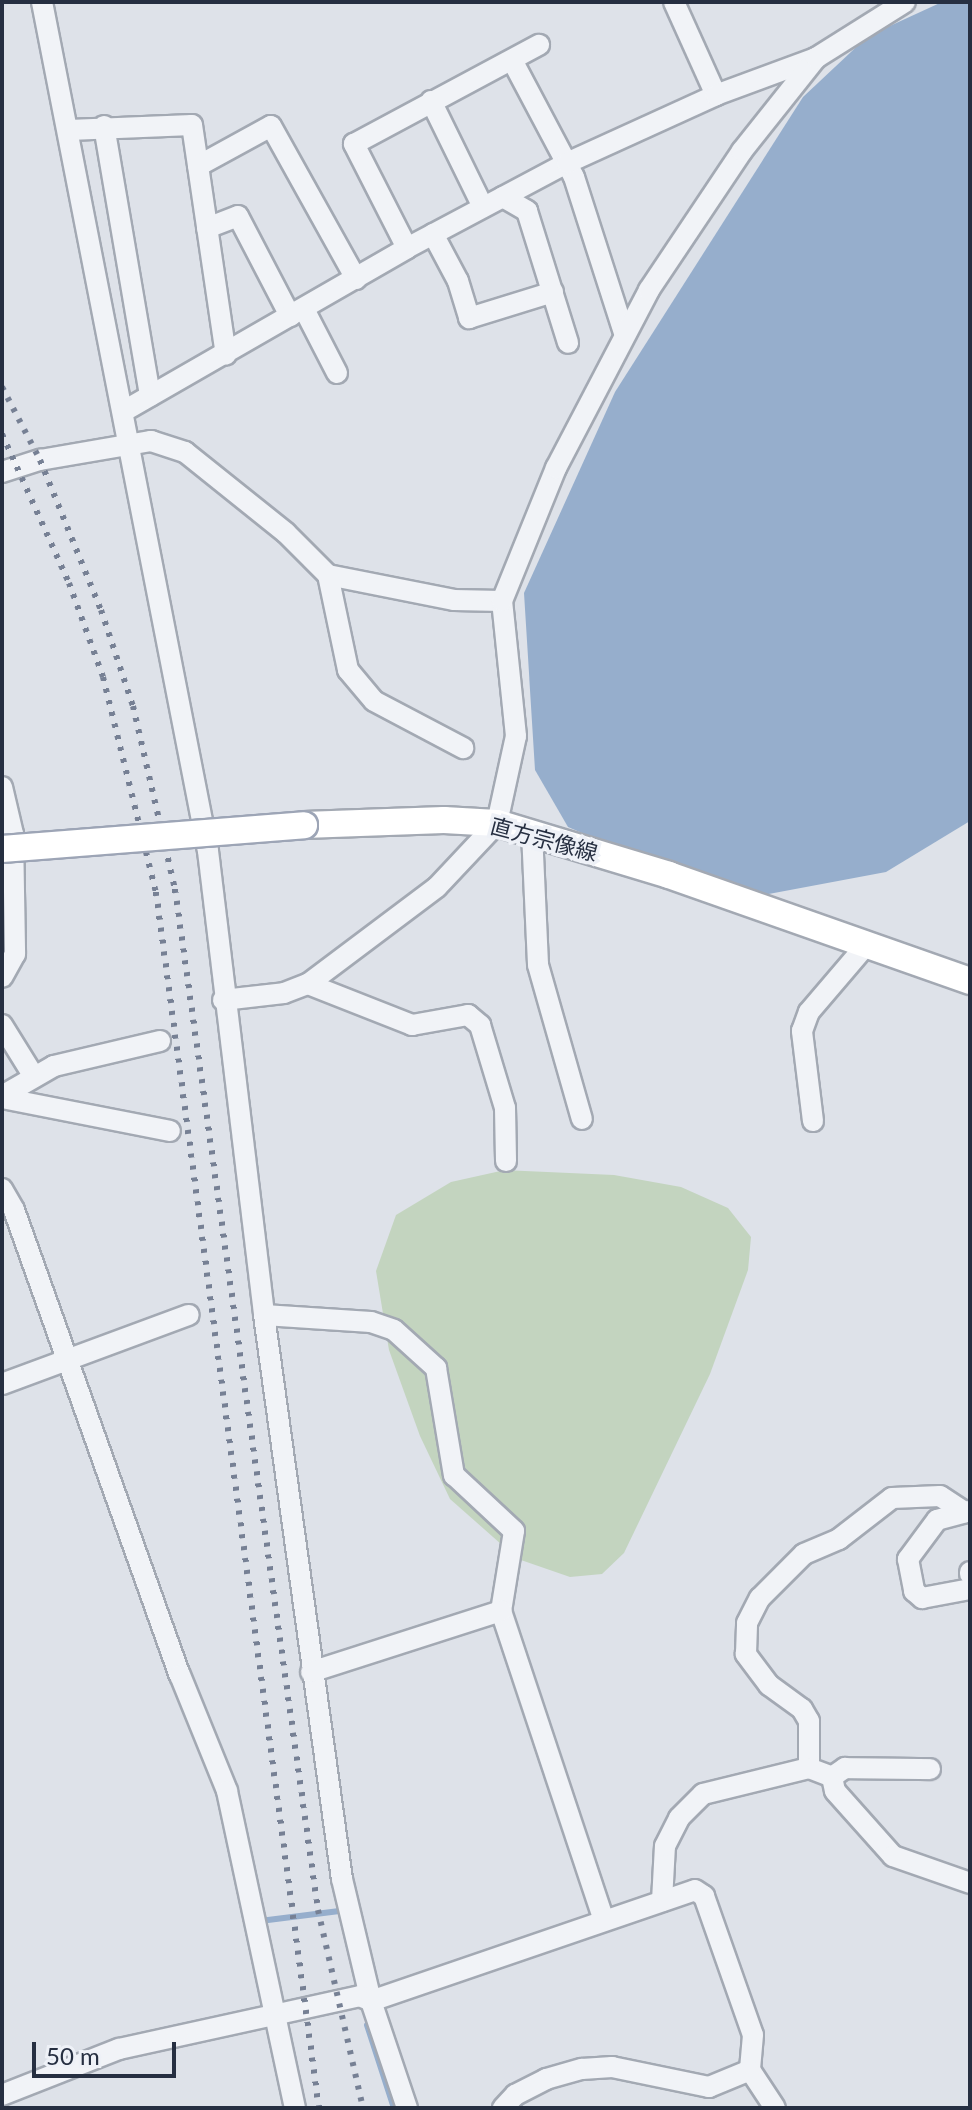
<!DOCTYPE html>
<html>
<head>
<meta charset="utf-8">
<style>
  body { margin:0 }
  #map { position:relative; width:972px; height:2110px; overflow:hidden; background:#dee2e9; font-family:Lato,"Noto Sans JP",sans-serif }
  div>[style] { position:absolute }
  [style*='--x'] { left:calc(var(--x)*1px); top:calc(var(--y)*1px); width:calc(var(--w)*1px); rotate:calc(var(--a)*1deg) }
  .green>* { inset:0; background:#c3d4bf }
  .water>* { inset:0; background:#96aecc }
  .stream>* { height:6px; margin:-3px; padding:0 3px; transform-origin:3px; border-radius:3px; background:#96aecc }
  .roads { filter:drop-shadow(2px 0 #a3a9b3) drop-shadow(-2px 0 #a3a9b3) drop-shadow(0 2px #a3a9b3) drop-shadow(0 -2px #a3a9b3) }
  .minor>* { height:20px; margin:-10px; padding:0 10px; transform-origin:10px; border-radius:10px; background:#f1f3f7 }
  .major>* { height:26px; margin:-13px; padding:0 13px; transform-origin:13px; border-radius:13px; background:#fff }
  .rail>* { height:6px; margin-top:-3px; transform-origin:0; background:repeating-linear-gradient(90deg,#768094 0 4px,transparent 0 12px) }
  .bridges { filter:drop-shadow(2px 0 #9da5b6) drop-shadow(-2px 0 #9da5b6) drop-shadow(0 2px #9da5b6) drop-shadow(0 -2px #9da5b6) }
  .major-bridge>* { height:26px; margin:-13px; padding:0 13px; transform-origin:13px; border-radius:13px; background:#fff }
  span { translate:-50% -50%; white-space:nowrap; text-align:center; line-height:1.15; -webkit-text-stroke:7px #eef1f7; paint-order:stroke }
  .street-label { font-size:22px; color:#262f41 }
  .frame { position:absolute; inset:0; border:4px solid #262f41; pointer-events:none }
  .scale { position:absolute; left:32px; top:2042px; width:144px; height:36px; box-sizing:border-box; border:4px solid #262f41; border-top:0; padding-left:10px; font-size:24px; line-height:28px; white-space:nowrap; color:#262f41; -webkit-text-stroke:6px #eef1f7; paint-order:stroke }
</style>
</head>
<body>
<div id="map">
  <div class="green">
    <div style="clip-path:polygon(505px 1170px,614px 1175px,681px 1187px,728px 1208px,751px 1237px,748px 1270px,710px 1374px,624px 1553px,602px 1574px,570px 1577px,518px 1559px,450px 1499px,420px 1436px,389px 1350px,376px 1271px,396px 1215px,451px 1182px)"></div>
  </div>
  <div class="water">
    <div style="clip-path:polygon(942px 2px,970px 2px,970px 821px,886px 872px,752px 897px,676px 873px,568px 827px,535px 770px,524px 593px,615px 392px,803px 97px,868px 36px)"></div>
  </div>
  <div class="stream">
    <div style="--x:260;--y:1921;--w:80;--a:-7.2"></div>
    <div style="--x:367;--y:2025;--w:87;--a:72"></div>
  </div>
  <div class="roads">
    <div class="minor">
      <div style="--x:42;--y:2;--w:865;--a:78.94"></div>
      <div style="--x:208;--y:851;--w:467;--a:83.1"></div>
      <div style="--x:264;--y:1315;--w:569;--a:82.13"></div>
      <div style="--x:342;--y:1879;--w:125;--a:76.6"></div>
      <div style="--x:371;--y:2001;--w:113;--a:71.4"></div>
      <div style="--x:674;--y:2;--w:102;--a:65.7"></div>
      <div style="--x:512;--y:60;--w:132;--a:62.1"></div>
      <div style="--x:574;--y:177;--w:164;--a:72.2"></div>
      <div style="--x:431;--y:101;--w:118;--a:63.9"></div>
      <div style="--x:104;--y:126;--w:274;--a:80.3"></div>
      <div style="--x:69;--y:130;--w:123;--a:-2.3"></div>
      <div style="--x:192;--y:125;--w:232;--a:81.6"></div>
      <div style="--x:198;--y:166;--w:83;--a:-28.7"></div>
      <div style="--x:271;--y:126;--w:175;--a:60.9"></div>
      <div style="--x:503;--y:197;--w:28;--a:30"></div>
      <div style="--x:527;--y:211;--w:138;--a:72.7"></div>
      <div style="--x:207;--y:228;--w:33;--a:-21"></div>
      <div style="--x:238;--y:216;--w:113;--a:62.5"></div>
      <div style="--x:433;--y:234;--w:53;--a:62"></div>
      <div style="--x:458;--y:281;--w:39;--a:73"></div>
      <div style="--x:469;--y:318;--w:88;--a:-17.2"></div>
      <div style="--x:407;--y:248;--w:117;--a:-117"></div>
      <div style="--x:354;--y:144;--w:210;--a:-28.2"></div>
      <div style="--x:304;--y:309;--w:72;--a:62.7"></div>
      <div style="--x:124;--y:411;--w:327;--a:-29.9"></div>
      <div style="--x:407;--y:248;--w:181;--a:-28"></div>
      <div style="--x:567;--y:163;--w:164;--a:-24.5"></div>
      <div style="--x:716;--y:95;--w:107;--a:-20.3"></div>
      <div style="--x:2;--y:472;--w:40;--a:-18"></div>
      <div style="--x:40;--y:460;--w:113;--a:-9.7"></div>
      <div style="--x:151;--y:441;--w:36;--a:18"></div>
      <div style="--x:185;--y:452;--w:129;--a:38.7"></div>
      <div style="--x:286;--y:533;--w:59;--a:45"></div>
      <div style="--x:328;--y:575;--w:128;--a:11.2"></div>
      <div style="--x:454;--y:600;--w:48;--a:1.2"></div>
      <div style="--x:328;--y:575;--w:97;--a:78.1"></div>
      <div style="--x:348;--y:670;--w:40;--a:50"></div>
      <div style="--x:374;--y:701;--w:101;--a:27.8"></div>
      <div style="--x:2;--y:787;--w:48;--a:76.8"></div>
      <div style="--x:13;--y:834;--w:120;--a:89"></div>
      <div style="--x:15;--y:954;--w:26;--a:119"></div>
      <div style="--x:532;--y:832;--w:133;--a:87.4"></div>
      <div style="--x:538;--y:965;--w:160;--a:74.1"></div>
      <div style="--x:308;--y:984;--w:112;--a:21.5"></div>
      <div style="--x:412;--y:1025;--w:57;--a:-10.1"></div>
      <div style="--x:468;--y:1015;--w:16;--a:40"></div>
      <div style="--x:480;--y:1025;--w:87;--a:73.2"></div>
      <div style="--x:505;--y:1108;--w:53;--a:88.9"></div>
      <div style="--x:223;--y:1000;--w:61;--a:-6.5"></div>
      <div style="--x:284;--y:993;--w:26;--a:-21"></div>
      <div style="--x:308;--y:984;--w:161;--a:-36.9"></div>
      <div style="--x:437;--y:887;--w:88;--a:-46.8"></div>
      <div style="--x:497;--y:823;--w:89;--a:-77.7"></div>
      <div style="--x:516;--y:736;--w:136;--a:-95.9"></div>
      <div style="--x:502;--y:601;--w:144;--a:-67.9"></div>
      <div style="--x:556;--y:468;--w:201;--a:-62.4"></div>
      <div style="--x:649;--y:290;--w:167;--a:-56.2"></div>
      <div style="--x:742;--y:151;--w:119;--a:-51.5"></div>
      <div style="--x:816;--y:58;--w:105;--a:-32.2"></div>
      <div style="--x:2;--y:1025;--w:59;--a:58.2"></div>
      <div style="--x:2;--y:1096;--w:60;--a:-30"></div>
      <div style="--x:54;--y:1066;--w:109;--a:-13.3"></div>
      <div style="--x:2;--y:1098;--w:171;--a:11.1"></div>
      <div style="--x:813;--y:1121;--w:91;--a:-97"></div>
      <div style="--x:802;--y:1031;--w:20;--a:-70"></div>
      <div style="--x:809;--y:1012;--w:91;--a:-49.5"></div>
      <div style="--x:2;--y:1189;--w:24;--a:60"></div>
      <div style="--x:14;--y:1210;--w:494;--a:70.4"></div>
      <div style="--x:180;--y:1675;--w:125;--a:67.9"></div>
      <div style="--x:227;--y:1791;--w:324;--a:77.9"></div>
      <div style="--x:264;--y:1315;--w:107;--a:3.7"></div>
      <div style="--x:371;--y:1322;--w:24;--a:19"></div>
      <div style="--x:394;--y:1330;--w:57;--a:42.1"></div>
      <div style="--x:436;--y:1368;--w:109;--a:80.5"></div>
      <div style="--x:454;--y:1475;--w:82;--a:43"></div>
      <div style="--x:514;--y:1531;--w:81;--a:99.2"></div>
      <div style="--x:501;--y:1611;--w:326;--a:71.6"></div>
      <div style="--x:2;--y:1384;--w:199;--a:-20.3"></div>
      <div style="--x:970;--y:1511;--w:34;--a:165"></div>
      <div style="--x:937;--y:1520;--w:49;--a:126.6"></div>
      <div style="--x:908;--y:1559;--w:33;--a:79"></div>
      <div style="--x:914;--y:1591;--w:11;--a:41"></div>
      <div style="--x:922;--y:1598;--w:49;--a:-10.6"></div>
      <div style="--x:970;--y:1572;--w:2;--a:90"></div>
      <div style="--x:311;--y:1672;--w:200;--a:-17.8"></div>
      <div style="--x:809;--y:1768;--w:47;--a:-90"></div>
      <div style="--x:809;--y:1721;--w:14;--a:-120"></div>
      <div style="--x:802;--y:1709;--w:41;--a:-144"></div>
      <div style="--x:769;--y:1685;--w:39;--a:-127"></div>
      <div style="--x:746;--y:1654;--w:31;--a:-88"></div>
      <div style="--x:747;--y:1623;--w:28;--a:-63"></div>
      <div style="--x:760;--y:1598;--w:62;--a:-45"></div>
      <div style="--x:804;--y:1554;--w:38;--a:-23"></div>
      <div style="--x:839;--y:1539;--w:67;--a:-37.7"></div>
      <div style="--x:892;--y:1498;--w:48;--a:-2.4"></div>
      <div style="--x:940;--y:1496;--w:30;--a:33"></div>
      <div style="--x:832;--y:1777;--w:16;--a:-35"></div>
      <div style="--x:845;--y:1768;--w:85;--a:0.7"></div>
      <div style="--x:662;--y:1901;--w:55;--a:-86.9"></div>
      <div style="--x:665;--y:1846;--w:31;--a:-63"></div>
      <div style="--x:679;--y:1818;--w:34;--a:-45"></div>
      <div style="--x:703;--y:1794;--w:109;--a:-13.8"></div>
      <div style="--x:809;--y:1768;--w:25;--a:21"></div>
      <div style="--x:832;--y:1777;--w:14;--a:78"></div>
      <div style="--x:835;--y:1791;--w:87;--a:48.3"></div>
      <div style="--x:893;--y:1856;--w:82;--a:19.3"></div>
      <div style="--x:2;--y:2095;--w:126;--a:-21.5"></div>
      <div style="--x:119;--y:2049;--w:247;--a:-12.4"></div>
      <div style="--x:360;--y:1996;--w:12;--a:24"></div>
      <div style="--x:371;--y:2001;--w:342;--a:-18.9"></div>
      <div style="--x:695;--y:1890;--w:11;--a:34"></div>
      <div style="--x:704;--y:1896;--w:147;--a:70.6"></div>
      <div style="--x:753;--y:2035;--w:35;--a:95"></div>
      <div style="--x:750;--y:2070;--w:45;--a:56.7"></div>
      <div style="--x:503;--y:2108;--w:18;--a:-47"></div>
      <div style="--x:515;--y:2095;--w:35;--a:-27"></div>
      <div style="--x:546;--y:2079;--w:37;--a:-16"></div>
      <div style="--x:582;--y:2069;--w:30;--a:-4"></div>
      <div style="--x:612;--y:2067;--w:99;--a:11.7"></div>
      <div style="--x:709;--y:2087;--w:44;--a:-22.5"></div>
    </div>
    <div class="major">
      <div style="--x:304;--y:825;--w:140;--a:-2"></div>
      <div style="--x:444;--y:820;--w:53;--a:3.2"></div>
      <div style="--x:497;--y:823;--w:180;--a:16.8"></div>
      <div style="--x:669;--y:875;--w:319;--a:19.4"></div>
    </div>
  </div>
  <div class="rail">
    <div style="--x:2;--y:387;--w:82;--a:62.5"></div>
    <div style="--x:40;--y:460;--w:162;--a:67.9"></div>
    <div style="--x:101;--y:610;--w:101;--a:71.6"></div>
    <div style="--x:133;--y:706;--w:188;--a:77.1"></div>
    <div style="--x:175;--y:889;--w:1031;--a:82.03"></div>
    <div style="--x:318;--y:1910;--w:203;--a:77.2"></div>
    <div style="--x:2;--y:434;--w:163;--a:65.8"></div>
    <div style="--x:69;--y:583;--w:100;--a:70.1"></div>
    <div style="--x:103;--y:677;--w:221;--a:76.2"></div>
    <div style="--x:156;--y:892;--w:1227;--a:82.37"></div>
  </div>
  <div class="bridges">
    <div class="major-bridge">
      <div style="--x:2;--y:849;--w:303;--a:-4.5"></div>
    </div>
  </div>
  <div class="street-label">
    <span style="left:544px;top:839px;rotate:15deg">直方宗像線</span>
  </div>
  <div class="frame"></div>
  <div class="scale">50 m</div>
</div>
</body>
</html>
